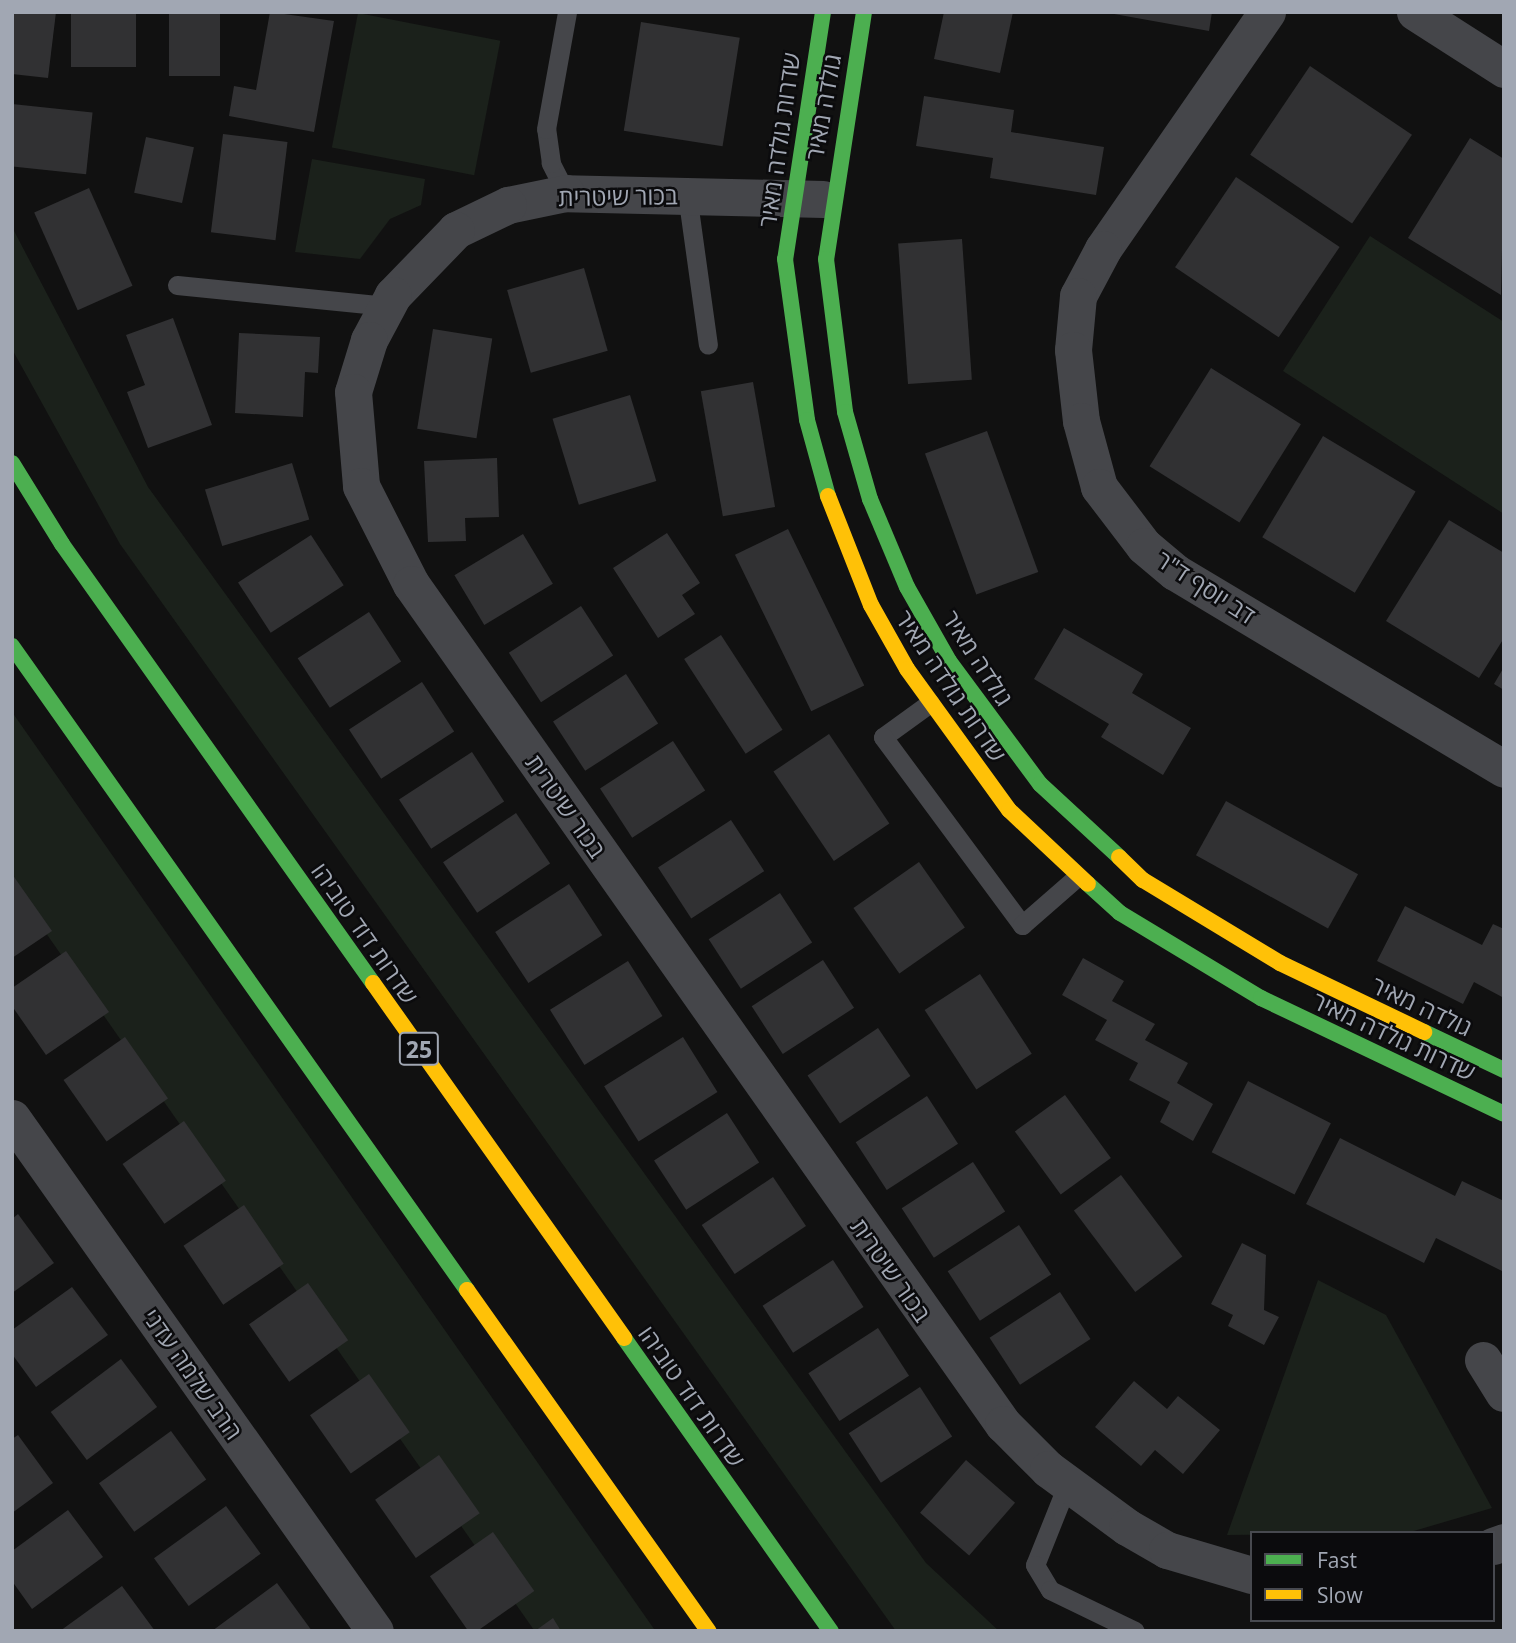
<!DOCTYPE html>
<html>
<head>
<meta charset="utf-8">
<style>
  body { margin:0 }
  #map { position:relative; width:1516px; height:1643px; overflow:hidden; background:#111; font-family:"Open Sans","Noto Sans Hebrew",sans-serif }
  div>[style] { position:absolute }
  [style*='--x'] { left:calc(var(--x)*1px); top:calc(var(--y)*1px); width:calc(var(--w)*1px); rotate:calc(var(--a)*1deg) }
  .green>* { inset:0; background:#1b211b; transform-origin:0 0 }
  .building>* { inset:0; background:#313133; transform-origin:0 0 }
  .lane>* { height:19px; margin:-9.5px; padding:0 9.5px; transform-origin:9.5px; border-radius:9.5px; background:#45464a }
  .street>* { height:37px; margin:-18.5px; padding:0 18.5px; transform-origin:18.5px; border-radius:18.5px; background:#45464a }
  .fast>* { height:16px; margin:-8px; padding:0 8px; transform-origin:8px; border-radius:8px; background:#4caf50 }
  .slow>* { height:16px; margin:-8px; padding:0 8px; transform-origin:8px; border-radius:8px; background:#ffc107 }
  span { translate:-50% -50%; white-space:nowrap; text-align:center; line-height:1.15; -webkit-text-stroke:5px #0b0b0d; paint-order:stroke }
  .shield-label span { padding:2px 5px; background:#0b0b0d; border:2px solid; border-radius:5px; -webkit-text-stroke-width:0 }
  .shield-label { font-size:23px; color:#a1a7b3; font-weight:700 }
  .street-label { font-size:24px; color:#a1a7b3 }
  .frame { position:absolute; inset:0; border:14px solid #a1a7b3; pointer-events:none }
  .legend { position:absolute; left:1250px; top:1531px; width:245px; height:91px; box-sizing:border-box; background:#0b0b0d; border:2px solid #47494f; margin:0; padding:9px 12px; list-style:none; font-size:21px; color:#a1a7b3 }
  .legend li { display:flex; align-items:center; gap:14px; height:35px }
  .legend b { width:35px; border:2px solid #47494f }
</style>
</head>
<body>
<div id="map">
  <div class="green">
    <div style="left:358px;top:13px;width:145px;height:137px;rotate:11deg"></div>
    <div style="clip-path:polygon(312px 159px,425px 179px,421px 205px,390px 219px,360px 259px,295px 252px)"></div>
    <div style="clip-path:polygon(12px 227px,148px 487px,926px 1563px,999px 1631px,896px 1631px,120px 544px,12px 349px)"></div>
    <div style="clip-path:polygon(1370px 236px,1504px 322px,1504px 514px,1283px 371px)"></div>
    <div style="left:12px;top:712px;width:1127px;height:99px;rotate:55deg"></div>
    <div style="clip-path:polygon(1318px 1280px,1386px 1315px,1492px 1508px,1407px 1533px,1227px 1535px)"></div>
  </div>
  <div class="building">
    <div style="clip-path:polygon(12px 12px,56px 12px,48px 78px,12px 74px)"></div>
    <div style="left:71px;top:12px;width:65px;height:55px"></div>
    <div style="left:169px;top:12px;width:51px;height:64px"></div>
    <div style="clip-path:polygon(270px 12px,334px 21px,314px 132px,229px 116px,234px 86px,256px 90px)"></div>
    <div style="clip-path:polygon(944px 12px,1013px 12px,1000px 73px,934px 59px)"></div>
    <div style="clip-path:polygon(1103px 12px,1212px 12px,1209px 31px)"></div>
    <div style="left:641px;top:22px;width:100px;height:110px;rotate:9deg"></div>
    <div style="left:1310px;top:66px;width:123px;height:107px;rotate:34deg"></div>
    <div style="clip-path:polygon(924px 96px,1014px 110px,1011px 132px,1104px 147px,1096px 195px,990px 178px,993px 158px,916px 146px)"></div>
    <div style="left:12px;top:104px;width:81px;height:62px;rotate:6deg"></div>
    <div style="left:223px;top:134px;width:65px;height:99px;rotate:7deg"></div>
    <div style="left:146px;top:137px;width:49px;height:57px;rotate:12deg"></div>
    <div style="clip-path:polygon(1470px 138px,1504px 159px,1501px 295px,1408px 238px)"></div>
    <div style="left:1236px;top:177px;width:125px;height:109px;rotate:34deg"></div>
    <div style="left:89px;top:188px;width:107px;height:60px;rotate:66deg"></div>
    <div style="left:962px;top:239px;width:141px;height:64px;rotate:86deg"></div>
    <div style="left:584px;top:268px;width:86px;height:80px;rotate:74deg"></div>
    <div style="clip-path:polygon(173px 318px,212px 425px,148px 448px,127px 392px,145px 385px,126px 335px)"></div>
    <div style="left:433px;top:329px;width:60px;height:101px;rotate:9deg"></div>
    <div style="clip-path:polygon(239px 333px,320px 337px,318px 373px,305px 372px,303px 417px,235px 413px)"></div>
    <div style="left:1211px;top:368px;width:106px;height:116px;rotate:32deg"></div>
    <div style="left:753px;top:382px;width:127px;height:53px;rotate:80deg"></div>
    <div style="left:630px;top:395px;width:90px;height:81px;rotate:73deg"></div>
    <div style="left:987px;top:431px;width:150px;height:66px;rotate:70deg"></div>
    <div style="left:1323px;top:436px;width:108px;height:118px;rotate:31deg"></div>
    <div style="clip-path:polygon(497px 458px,499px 517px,465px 518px,466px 541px,428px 542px,424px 461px)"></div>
    <div style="left:292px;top:463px;width:59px;height:91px;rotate:73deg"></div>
    <div style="clip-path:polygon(1449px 520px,1504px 553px,1504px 638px,1479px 678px,1386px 621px)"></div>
    <div style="left:788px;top:529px;width:174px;height:59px;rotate:64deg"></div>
    <div style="clip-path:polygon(667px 533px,700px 583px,682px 595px,695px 614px,658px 638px,613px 568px)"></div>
    <div style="left:523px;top:534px;width:58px;height:80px;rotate:59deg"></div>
    <div style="left:311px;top:535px;width:60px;height:87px;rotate:57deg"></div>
    <div style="left:581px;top:606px;width:59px;height:86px;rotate:57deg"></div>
    <div style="left:369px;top:612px;width:59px;height:85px;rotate:57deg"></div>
    <div style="clip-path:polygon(1064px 628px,1143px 674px,1132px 693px,1191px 728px,1163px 775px,1101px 737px,1109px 724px,1034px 679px)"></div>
    <div style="left:721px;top:635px;width:113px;height:44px;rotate:57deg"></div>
    <div style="clip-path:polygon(1504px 667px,1504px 690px,1494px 684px)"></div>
    <div style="left:626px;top:674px;width:59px;height:87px;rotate:57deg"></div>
    <div style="left:422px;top:682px;width:59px;height:87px;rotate:57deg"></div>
    <div style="left:829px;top:734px;width:108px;height:67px;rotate:56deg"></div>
    <div style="left:673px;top:741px;width:59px;height:87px;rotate:57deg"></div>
    <div style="left:472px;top:752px;width:59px;height:87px;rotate:57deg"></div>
    <div style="left:1226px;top:801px;width:151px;height:62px;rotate:29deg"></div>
    <div style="left:516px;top:813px;width:61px;height:88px;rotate:56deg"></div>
    <div style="left:731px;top:820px;width:61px;height:87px;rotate:57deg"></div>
    <div style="left:919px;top:862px;width:80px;height:80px;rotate:55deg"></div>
    <div style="clip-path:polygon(12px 874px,52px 931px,12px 958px)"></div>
    <div style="left:569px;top:884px;width:61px;height:88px;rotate:57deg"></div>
    <div style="left:780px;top:893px;width:59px;height:85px;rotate:57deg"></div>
    <div style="clip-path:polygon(1405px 906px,1482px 945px,1493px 924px,1504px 929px,1504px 998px,1474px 982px,1463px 1004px,1377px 961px)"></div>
    <div style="clip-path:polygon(66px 951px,109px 1012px,46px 1055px,12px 1006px,12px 988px)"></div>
    <div style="clip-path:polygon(1083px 958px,1124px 981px,1112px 1001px,1155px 1024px,1145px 1040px,1188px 1063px,1177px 1083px,1213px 1104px,1193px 1141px,1160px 1122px,1170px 1102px,1129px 1080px,1138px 1063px,1095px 1040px,1107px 1020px,1062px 995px)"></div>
    <div style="left:823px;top:960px;width:57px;height:85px;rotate:57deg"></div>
    <div style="left:628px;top:961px;width:65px;height:92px;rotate:58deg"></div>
    <div style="left:980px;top:974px;width:95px;height:66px;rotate:57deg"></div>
    <div style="left:878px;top:1028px;width:58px;height:85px;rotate:56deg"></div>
    <div style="left:125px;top:1037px;width:75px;height:75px;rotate:55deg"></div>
    <div style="left:683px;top:1037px;width:65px;height:93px;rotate:58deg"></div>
    <div style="left:1248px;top:1081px;width:93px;height:80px;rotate:27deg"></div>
    <div style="left:1065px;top:1095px;width:78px;height:62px;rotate:54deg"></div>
    <div style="left:927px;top:1096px;width:57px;height:85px;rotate:57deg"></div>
    <div style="left:727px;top:1113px;width:59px;height:87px;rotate:57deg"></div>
    <div style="left:184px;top:1121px;width:73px;height:75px;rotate:55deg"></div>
    <div style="clip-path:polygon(1340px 1138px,1455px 1196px,1462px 1181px,1504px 1201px,1504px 1272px,1436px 1238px,1424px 1263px,1306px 1204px)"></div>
    <div style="left:973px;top:1162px;width:59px;height:85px;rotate:57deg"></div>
    <div style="left:1121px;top:1175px;width:102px;height:59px;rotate:53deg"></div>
    <div style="left:773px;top:1177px;width:59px;height:86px;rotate:56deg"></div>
    <div style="left:244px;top:1205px;width:71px;height:73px;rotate:56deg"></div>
    <div style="clip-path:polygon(18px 1214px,54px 1263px,12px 1293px,12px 1219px)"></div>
    <div style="left:1019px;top:1225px;width:59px;height:85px;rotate:57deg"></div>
    <div style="clip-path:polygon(1242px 1243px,1266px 1255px,1264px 1310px,1279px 1317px,1264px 1345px,1228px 1326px,1233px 1315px,1211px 1304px)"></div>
    <div style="left:833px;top:1260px;width:56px;height:84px;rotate:57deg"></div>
    <div style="left:308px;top:1283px;width:70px;height:72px;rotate:55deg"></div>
    <div style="clip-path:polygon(72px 1287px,108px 1335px,36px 1387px,12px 1354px,12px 1330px)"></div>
    <div style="left:1060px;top:1292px;width:56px;height:84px;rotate:57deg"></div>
    <div style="left:878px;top:1328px;width:57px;height:83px;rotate:57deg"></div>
    <div style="left:121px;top:1359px;width:60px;height:88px;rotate:53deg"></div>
    <div style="left:369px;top:1374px;width:71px;height:72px;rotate:55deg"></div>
    <div style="clip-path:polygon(1134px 1381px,1167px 1409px,1178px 1396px,1220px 1430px,1183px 1474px,1155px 1450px,1141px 1466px,1095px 1427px)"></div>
    <div style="left:920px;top:1387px;width:59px;height:85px;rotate:57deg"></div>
    <div style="left:171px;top:1431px;width:60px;height:89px;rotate:54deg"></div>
    <div style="clip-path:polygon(18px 1435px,53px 1483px,12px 1513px,12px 1439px)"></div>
    <div style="left:439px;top:1455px;width:71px;height:78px;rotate:55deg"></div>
    <div style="left:966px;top:1460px;width:65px;height:70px;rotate:41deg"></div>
    <div style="left:226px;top:1506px;width:59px;height:89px;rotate:54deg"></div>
    <div style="clip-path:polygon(68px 1510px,103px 1557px,32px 1609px,12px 1581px,12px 1551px)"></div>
    <div style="left:493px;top:1532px;width:72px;height:77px;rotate:55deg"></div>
    <div style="clip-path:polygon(277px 1583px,312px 1631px,212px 1631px)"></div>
    <div style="clip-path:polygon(122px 1586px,155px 1631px,60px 1631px)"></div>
    <div style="clip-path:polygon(553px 1618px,561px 1631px,535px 1631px)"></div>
  </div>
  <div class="lane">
    <div style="--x:566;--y:193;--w:34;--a:-117"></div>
    <div style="--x:551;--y:163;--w:34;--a:-98"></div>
    <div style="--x:546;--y:129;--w:119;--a:-79.8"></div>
    <div style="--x:687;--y:194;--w:152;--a:82.1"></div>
    <div style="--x:177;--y:285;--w:211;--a:5.7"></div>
    <div style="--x:930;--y:703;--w:58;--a:144.1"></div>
    <div style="--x:883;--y:737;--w:234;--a:53.5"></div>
    <div style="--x:1022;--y:925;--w:73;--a:-41.1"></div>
    <div style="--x:1067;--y:1485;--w:86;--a:111.8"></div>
    <div style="--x:1035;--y:1565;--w:29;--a:59"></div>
    <div style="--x:1050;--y:1590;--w:94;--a:25.8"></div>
  </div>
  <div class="street">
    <div style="--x:1267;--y:12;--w:288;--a:124.7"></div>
    <div style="--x:1103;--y:249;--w:53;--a:118"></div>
    <div style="--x:1078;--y:296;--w:54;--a:95.3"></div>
    <div style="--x:1073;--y:350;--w:71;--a:83.6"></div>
    <div style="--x:1081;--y:421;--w:68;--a:74.7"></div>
    <div style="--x:1099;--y:487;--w:74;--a:52.7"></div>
    <div style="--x:1144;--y:546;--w:40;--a:40"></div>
    <div style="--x:1175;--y:572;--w:383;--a:30.9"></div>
    <div style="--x:1415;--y:12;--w:106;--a:32.6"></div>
    <div style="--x:823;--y:199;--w:257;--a:-178.7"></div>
    <div style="--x:566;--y:193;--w:59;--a:168.3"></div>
    <div style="--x:508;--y:205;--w:58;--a:154.3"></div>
    <div style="--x:456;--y:230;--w:91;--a:134.1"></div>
    <div style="--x:393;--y:295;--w:51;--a:118.1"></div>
    <div style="--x:369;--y:340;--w:54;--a:107.1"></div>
    <div style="--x:353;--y:392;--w:94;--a:85.1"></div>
    <div style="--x:361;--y:486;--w:110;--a:63"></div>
    <div style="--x:411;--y:584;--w:1028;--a:54.83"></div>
    <div style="--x:1003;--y:1424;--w:64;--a:45"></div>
    <div style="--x:1048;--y:1469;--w:98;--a:36.3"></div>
    <div style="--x:1127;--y:1527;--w:46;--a:29.9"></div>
    <div style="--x:1167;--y:1550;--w:89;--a:16.4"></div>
    <div style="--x:12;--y:1118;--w:628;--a:54.72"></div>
    <div style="--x:1483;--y:1360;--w:39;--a:58"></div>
    <div style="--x:1493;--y:1546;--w:12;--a:-20"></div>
  </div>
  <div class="fast">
    <div style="--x:823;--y:12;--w:250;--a:98.7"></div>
    <div style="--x:785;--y:259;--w:162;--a:82.2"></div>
    <div style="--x:807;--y:420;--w:79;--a:74.6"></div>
    <div style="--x:864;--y:12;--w:250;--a:98.7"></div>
    <div style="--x:826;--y:259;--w:154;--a:82.9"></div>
    <div style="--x:845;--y:412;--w:91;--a:74"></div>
    <div style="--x:870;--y:499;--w:95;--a:67.2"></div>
    <div style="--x:907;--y:587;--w:85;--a:60.4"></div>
    <div style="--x:949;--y:661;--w:153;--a:53.5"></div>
    <div style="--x:1040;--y:784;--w:108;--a:42.7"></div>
    <div style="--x:12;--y:463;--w:95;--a:58.3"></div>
    <div style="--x:62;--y:544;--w:538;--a:54.69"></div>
    <div style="--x:12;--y:646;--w:789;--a:54.76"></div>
    <div style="--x:1088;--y:884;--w:43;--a:42.2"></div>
    <div style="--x:1120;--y:913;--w:165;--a:31.1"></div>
    <div style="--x:1261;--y:998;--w:269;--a:25.5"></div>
    <div style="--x:1424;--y:1032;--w:89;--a:25.4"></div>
    <div style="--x:624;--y:1338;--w:359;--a:54.8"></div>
  </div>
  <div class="slow">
    <div style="--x:828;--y:496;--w:117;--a:68.5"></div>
    <div style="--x:871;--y:605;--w:73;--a:60.6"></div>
    <div style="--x:907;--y:669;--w:174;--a:54.1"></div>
    <div style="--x:1009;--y:810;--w:108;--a:43.1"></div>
    <div style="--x:1119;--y:857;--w:33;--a:44"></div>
    <div style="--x:1143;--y:880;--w:160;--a:31.2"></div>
    <div style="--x:1280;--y:963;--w:160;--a:25.6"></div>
    <div style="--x:373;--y:983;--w:435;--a:54.7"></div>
    <div style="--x:467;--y:1290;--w:418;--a:54.7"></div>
  </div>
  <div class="shield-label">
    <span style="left:419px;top:1049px">25</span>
  </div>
  <div class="street-label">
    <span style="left:823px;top:107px;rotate:-80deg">גולדה מאיר</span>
    <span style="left:779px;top:140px;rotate:-82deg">שדרות גולדה מאיר</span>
    <span style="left:618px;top:196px;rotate:-1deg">בכור שיטרית</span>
    <span style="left:1206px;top:587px;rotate:33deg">דב יוסף ד"ר</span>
    <span style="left:978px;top:658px;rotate:57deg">גולדה מאיר</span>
    <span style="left:951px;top:686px;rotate:56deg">שדרות גולדה מאיר</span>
    <span style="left:566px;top:806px;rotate:55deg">בכור שיטרית</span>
    <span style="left:365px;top:933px;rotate:55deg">שדרות דוד טוביהו</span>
    <span style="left:1422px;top:1006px;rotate:25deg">גולדה מאיר</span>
    <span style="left:1394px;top:1036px;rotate:25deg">שדרות גולדה מאיר</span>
    <span style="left:891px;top:1270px;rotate:55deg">בכור שיטרית</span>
    <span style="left:193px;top:1374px;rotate:55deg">הרב שלמה עדני</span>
    <span style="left:692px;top:1396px;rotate:55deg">שדרות דוד טוביהו</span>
  </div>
  <div class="frame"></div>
  <ul class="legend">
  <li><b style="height:9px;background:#4caf50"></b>Fast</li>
  <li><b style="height:9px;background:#ffc107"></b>Slow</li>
  </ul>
</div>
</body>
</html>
